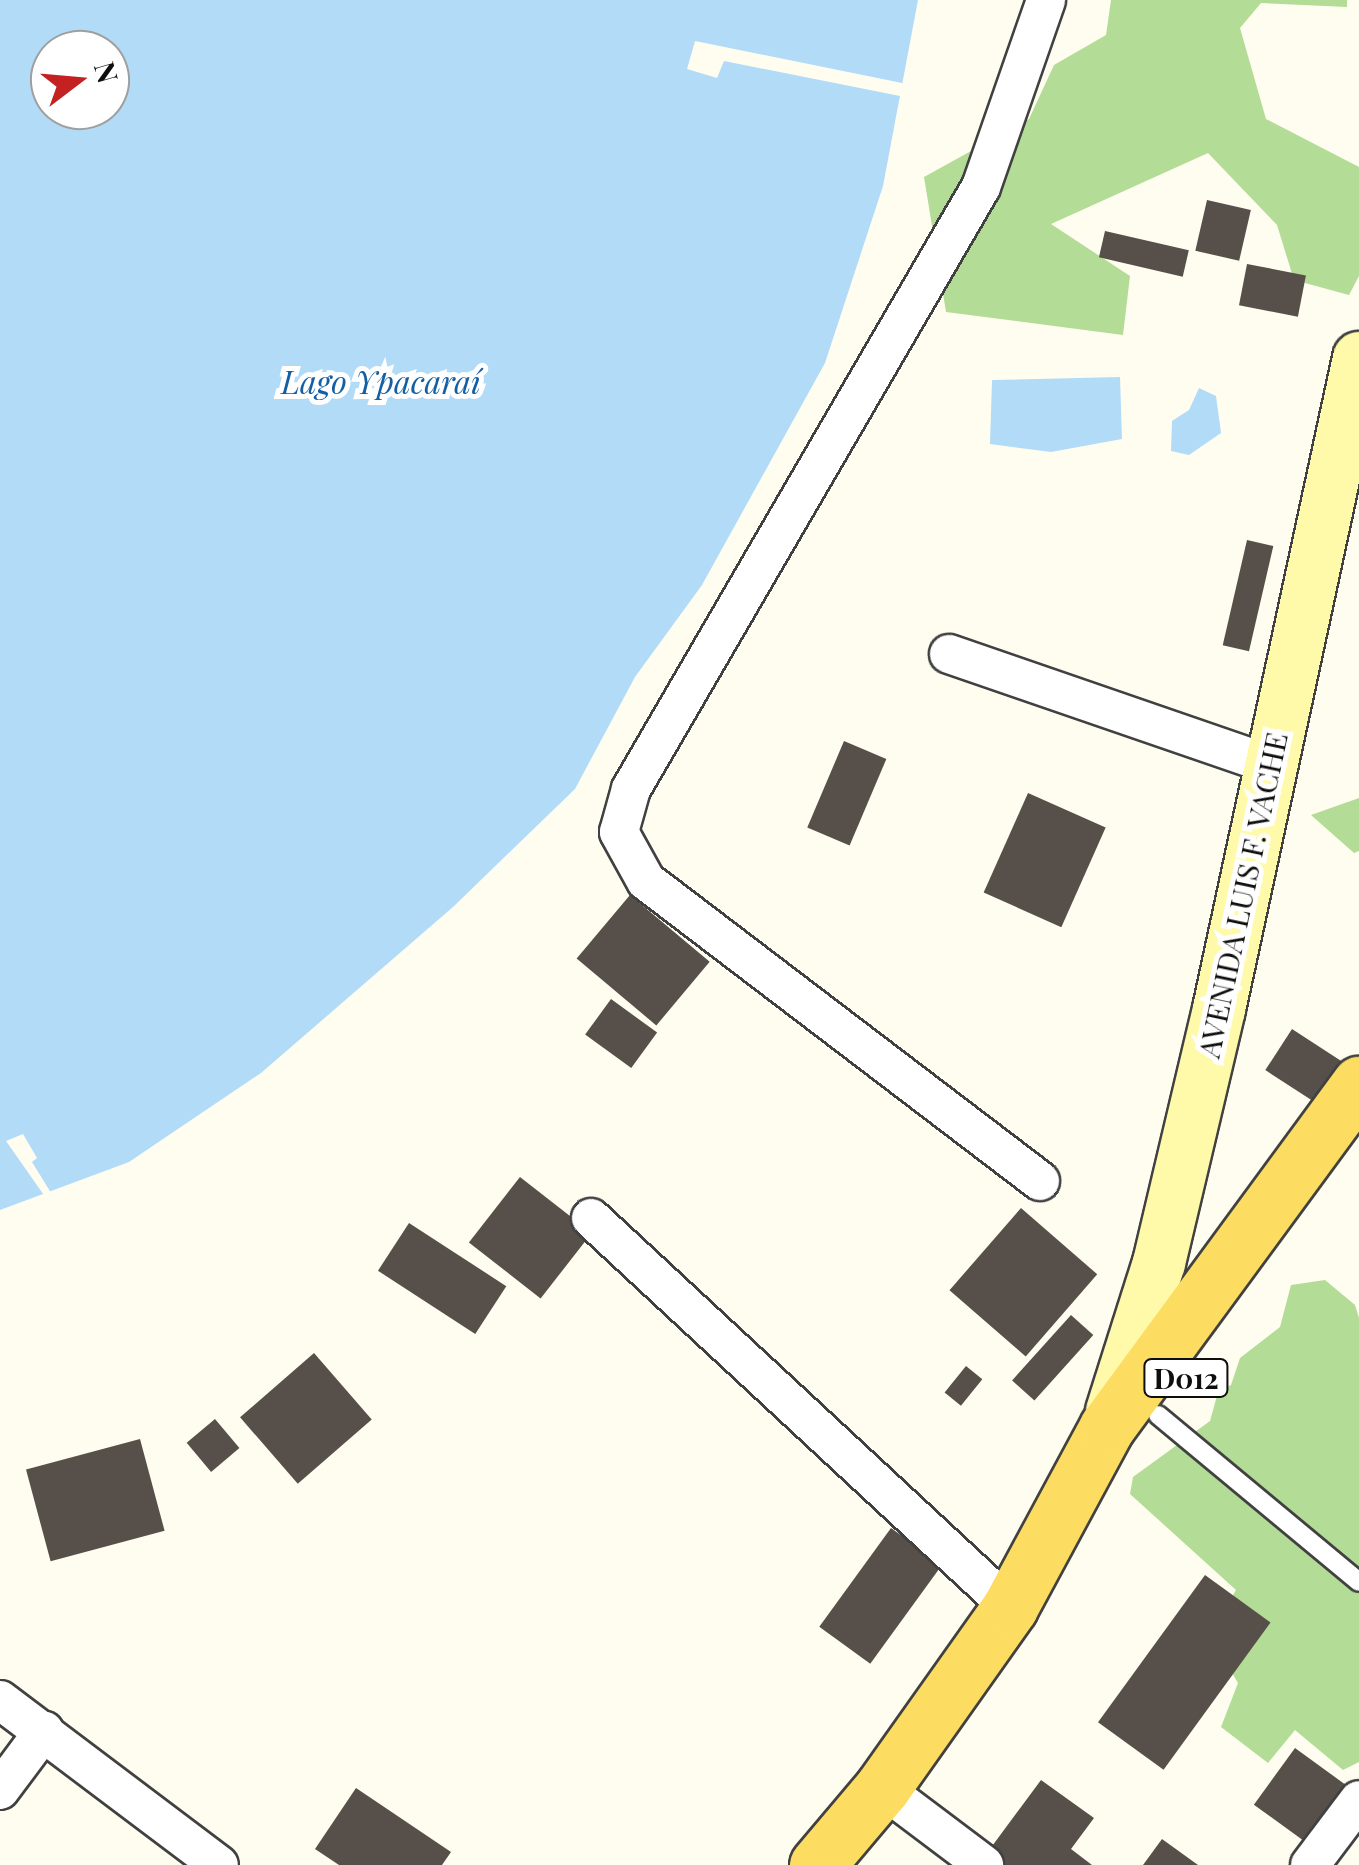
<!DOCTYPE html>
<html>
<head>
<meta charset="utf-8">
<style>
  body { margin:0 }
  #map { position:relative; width:1359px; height:1865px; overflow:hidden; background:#fffdef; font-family:"Playfair Display",serif }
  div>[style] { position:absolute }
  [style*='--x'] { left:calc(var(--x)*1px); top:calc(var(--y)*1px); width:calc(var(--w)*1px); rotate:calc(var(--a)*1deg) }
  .forest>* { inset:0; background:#b3dc96 }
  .water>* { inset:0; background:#b2dbf8 }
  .pier>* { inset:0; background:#fffdef }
  .building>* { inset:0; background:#57504a; transform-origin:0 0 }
  .roads { filter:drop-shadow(2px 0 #414141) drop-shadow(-2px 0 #414141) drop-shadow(0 2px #414141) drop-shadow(0 -2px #414141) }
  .lane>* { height:18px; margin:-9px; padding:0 9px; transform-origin:9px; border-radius:9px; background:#fff }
  .street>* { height:38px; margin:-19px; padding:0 19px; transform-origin:19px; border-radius:19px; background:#fff }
  .secondary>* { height:52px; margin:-26px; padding:0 26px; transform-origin:26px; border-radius:26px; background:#fff9aa }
  .primary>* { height:55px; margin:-27.5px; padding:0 27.5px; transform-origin:27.5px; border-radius:27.5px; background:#fddd61 }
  span { translate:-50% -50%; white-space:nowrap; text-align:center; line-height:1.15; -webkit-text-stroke:10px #fff; paint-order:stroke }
  .shield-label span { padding:2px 8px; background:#fff; border:2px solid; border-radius:8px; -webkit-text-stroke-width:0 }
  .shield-label { font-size:28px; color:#0e0e0e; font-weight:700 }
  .street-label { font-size:30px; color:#0e0e0e }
  .water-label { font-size:32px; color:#135fa4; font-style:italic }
  .north { position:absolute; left:30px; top:30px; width:100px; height:100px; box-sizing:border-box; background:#fff; border:2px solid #9f9f9f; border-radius:50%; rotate:74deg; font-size:28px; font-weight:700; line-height:40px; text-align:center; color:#0e0e0e }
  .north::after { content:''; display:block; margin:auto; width:35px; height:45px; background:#c32122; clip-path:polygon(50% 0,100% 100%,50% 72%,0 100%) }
</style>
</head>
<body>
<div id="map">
  <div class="forest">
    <div style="clip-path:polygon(1111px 0,1347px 0,1347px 7px,1261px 3px,1240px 28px,1266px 119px,1359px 167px,1359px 276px,1349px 295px,1294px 280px,1277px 225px,1208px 153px,1051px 224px,1130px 276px,1123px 335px,946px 312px,924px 177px,1029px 119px,1054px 65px,1106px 35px)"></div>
    <div style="clip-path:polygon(1359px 798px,1359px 851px,1354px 853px,1311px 815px)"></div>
    <div style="clip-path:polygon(1325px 1280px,1355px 1305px,1359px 1318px,1359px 1762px,1343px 1770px,1295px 1730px,1268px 1763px,1221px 1727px,1238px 1683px,1226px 1663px,1228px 1604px,1236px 1590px,1130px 1494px,1133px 1477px,1210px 1421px,1218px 1392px,1231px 1385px,1240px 1358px,1280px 1327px,1291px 1285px)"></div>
  </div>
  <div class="water">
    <div style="clip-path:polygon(evenodd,0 0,918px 0,883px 186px,825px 363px,702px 585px,635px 677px,575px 789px,453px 907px,261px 1073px,129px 1162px,0 1210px,0 0,50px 50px,110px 50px,110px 110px,50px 110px,50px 50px)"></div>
    <div style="clip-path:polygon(1120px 377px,1122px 439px,1051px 452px,990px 444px,992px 380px)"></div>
    <div style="clip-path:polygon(1199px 388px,1216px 396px,1221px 433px,1189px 455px,1171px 451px,1172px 421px,1189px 410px)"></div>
  </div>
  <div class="pier">
    <div style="clip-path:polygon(695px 41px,902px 83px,905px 97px,724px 61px,717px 78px,687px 69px)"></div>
    <div style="clip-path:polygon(23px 1134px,37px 1158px,32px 1162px,53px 1196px,46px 1198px,6px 1141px)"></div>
  </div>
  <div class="building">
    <div style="left:1207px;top:200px;width:45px;height:52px;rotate:13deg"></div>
    <div style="left:1105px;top:231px;width:86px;height:27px;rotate:13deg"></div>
    <div style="left:1247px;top:264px;width:60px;height:42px;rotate:11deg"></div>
    <div style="left:1247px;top:540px;width:27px;height:108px;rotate:13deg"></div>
    <div style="left:844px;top:741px;width:46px;height:94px;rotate:23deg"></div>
    <div style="left:1028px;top:793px;width:85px;height:109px;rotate:24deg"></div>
    <div style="left:630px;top:895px;width:104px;height:83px;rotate:40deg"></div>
    <div style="left:611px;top:999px;width:57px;height:44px;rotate:36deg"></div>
    <div style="left:1292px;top:1029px;width:66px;height:49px;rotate:33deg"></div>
    <div style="left:520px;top:1177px;width:91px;height:83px;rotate:38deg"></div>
    <div style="left:1021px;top:1208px;width:101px;height:109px;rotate:41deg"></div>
    <div style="left:409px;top:1223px;width:116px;height:57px;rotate:33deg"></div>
    <div style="left:1071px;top:1315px;width:30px;height:88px;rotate:42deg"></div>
    <div style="left:314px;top:1353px;width:88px;height:98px;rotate:49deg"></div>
    <div style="left:966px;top:1366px;width:21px;height:34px;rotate:39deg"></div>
    <div style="left:215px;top:1419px;width:38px;height:37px;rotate:50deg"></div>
    <div style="left:140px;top:1439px;width:95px;height:118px;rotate:75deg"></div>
    <div style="left:891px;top:1528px;width:63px;height:122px;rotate:36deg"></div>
    <div style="left:1205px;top:1575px;width:81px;height:182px;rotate:36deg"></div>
    <div style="left:1295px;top:1748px;width:79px;height:70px;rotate:36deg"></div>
    <div style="clip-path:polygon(1041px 1780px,1094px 1818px,1071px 1849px,1092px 1865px,994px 1865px,984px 1857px)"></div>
    <div style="clip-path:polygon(356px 1788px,451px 1852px,442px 1865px,339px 1865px,315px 1849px)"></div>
    <div style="clip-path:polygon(1162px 1839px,1198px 1865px,1143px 1865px)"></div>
  </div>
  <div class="roads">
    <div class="lane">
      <div style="--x:1158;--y:1415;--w:261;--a:39.7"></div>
    </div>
    <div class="street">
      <div style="--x:949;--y:654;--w:337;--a:19"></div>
      <div style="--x:1040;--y:1181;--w:495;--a:-142.7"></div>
      <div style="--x:646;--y:881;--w:56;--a:-118.9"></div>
      <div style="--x:619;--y:832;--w:45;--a:-74.4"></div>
      <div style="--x:631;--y:789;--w:696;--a:-59.83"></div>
      <div style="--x:981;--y:187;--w:198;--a:-70.8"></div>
      <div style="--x:591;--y:1218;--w:572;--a:42.87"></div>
      <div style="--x:0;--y:1700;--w:274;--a:37"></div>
      <div style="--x:882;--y:1788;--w:128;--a:37"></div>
      <div style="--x:0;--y:1790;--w:74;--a:-53.3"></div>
      <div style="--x:1310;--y:1865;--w:81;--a:-53"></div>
    </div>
    <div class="secondary">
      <div style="--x:1112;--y:1411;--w:155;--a:-72.4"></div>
      <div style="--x:1159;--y:1263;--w:261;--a:-76.7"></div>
      <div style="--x:1219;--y:1009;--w:666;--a:-77.86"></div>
    </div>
    <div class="primary">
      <div style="--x:817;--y:1865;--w:101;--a:-49.8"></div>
      <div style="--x:882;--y:1788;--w:222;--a:-54.7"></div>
      <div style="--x:1010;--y:1607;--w:204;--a:-61.7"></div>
      <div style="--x:1107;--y:1427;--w:426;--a:-53.7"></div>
    </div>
  </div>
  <div class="shield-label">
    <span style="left:1186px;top:1378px">D012</span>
  </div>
  <div class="street-label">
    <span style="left:1242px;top:895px;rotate:-78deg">AVENIDA LUIS F. VACHE</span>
  </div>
  <div class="water-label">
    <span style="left:381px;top:381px">Lago Ypacaraí</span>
  </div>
  <div class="north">N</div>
</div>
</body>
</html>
